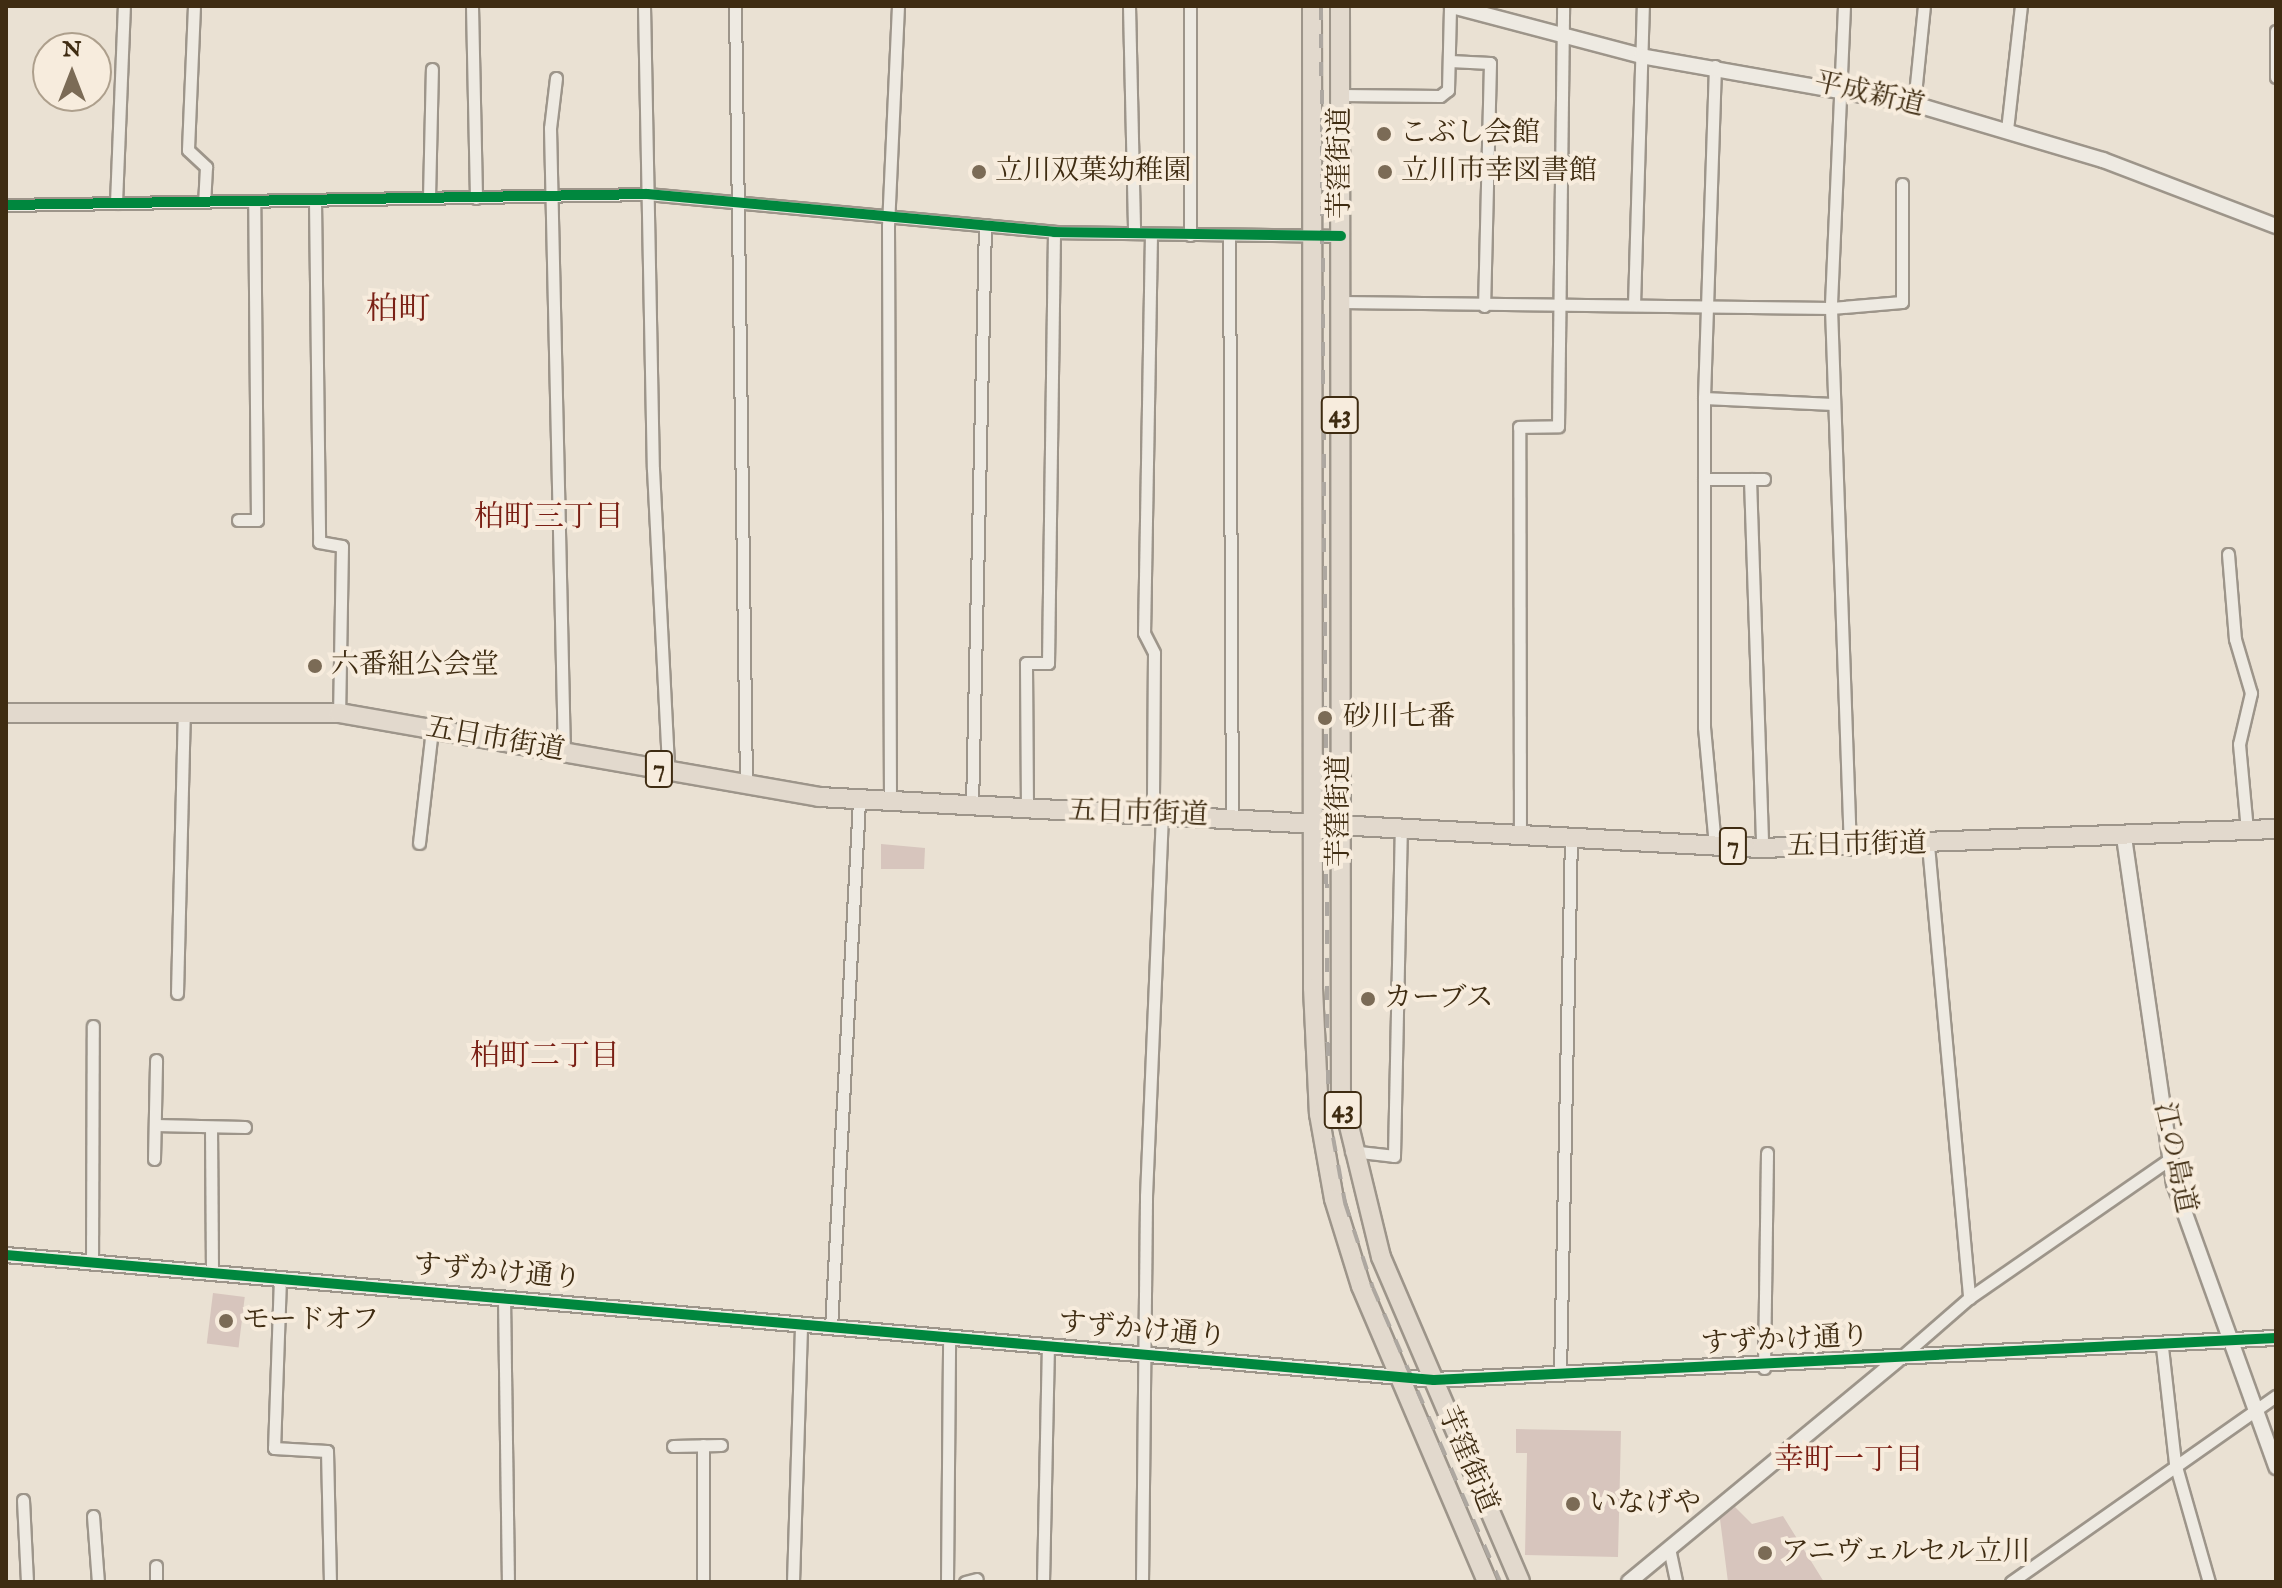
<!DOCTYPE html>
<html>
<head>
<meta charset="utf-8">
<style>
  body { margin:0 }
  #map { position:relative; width:2282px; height:1588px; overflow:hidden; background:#eae1d3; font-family:"IM FELL English","Noto Serif JP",serif }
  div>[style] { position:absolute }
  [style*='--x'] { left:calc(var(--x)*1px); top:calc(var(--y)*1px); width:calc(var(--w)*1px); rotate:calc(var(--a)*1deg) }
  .building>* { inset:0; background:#d7c5bd; transform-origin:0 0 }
  .roads { filter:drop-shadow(2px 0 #9d958a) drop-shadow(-2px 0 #9d958a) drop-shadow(0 2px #9d958a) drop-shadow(0 -2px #9d958a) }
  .minor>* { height:11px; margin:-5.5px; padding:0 5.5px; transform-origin:5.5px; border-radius:5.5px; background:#eeeae2 }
  .tertiary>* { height:14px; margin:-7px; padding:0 7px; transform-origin:7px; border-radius:7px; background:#eeeae2 }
  .primary>* { height:18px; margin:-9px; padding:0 9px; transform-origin:9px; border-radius:9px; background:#e2d9cd }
  .rail>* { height:4px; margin-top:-2px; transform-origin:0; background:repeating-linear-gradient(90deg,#ada7a0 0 14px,transparent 0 28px) }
  .cycleway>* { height:10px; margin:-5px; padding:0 5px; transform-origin:5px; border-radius:5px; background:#00873e }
  .dots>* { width:22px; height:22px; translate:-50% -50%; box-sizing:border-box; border:4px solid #f7ecdd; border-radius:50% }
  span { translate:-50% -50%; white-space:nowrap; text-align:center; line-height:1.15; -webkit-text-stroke:8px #f7ecdd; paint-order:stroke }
  .shield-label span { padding:2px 6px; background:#f7ecdd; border:2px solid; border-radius:6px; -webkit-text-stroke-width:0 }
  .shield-label { font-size:26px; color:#3f2c12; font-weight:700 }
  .street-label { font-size:28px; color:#3f2c12 }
  .poi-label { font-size:28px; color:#3f2c12 }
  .left { translate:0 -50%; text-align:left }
  .neighbourhood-label { font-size:30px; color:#7a1f14 }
  .quarter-label { font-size:32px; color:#7a1f14 }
  .frame { position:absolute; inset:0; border:8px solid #3f2c12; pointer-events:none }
  .north { position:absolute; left:32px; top:32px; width:80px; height:80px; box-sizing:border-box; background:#f7ecdd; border:2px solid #ad9f8c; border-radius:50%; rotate:0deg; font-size:22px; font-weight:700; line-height:32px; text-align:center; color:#3f2c12 }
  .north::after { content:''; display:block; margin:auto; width:28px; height:36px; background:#7b6b56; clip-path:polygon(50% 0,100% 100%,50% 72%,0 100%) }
</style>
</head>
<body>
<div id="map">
  <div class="building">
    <div style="clip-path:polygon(881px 844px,925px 848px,924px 869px,881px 869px)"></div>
    <div style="left:213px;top:1293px;width:32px;height:51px;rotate:7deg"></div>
    <div style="clip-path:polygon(1516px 1429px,1621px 1431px,1618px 1557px,1525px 1555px,1527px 1453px,1516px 1453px)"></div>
    <div style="clip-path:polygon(1735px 1507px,1752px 1524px,1783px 1516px,1824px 1582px,1728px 1582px,1720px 1519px)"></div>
  </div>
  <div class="roads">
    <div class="minor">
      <div style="--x:194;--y:6;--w:144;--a:92.4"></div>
      <div style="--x:188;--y:150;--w:25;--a:43"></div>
      <div style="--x:206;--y:167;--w:35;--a:93"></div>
      <div style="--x:472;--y:6;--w:192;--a:88.8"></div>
      <div style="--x:644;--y:6;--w:463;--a:88.9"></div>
      <div style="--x:653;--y:469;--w:301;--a:87.1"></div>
      <div style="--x:735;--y:6;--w:778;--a:89.19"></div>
      <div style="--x:1129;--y:6;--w:227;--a:88.7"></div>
      <div style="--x:1844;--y:6;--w:302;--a:92.5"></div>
      <div style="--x:1831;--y:308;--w:541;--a:87.99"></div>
      <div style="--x:2276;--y:31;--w:46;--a:90"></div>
      <div style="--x:1450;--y:61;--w:40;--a:2.9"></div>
      <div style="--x:1490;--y:63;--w:243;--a:91.4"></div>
      <div style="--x:1715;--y:66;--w:332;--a:91.9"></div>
      <div style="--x:1704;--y:398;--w:329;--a:90"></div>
      <div style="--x:1704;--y:727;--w:119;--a:84.7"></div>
      <div style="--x:556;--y:78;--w:50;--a:96.8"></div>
      <div style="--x:550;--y:128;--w:625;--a:88.72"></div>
      <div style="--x:1341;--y:95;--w:99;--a:0.6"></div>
      <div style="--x:1440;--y:96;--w:10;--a:-37"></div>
      <div style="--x:1448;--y:90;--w:84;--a:-88.6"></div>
      <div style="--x:1914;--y:104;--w:99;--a:-84.2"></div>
      <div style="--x:2007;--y:130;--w:125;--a:-83.6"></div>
      <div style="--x:429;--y:198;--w:129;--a:-88.7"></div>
      <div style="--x:315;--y:201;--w:341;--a:89.3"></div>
      <div style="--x:319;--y:542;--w:23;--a:10"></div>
      <div style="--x:342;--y:546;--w:167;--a:91"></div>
      <div style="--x:116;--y:203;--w:197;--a:-87.7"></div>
      <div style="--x:6;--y:205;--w:641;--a:-0.98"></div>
      <div style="--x:647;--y:194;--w:409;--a:5.3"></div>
      <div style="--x:1054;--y:232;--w:287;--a:0.8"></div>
      <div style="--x:1151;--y:234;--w:399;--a:91"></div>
      <div style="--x:1144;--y:633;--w:22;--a:63"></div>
      <div style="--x:1154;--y:653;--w:162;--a:90.4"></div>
      <div style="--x:1190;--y:235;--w:229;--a:-90"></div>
      <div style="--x:1229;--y:235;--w:583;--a:89.71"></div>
      <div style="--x:1341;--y:302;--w:490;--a:0.7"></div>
      <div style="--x:1831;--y:308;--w:71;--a:-4.8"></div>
      <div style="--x:1902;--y:302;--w:118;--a:-90"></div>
      <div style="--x:1634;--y:305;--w:299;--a:-88.3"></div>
      <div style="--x:1704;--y:398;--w:129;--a:2.7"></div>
      <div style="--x:1704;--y:479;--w:60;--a:0"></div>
      <div style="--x:1750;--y:479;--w:369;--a:88.1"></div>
      <div style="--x:238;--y:520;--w:19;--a:0"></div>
      <div style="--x:257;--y:520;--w:318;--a:-90.5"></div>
      <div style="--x:2228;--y:554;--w:85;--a:85.3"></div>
      <div style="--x:2235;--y:639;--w:56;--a:73.5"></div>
      <div style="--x:2251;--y:693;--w:52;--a:103.2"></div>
      <div style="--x:2239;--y:744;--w:86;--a:84.7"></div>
      <div style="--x:890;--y:801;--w:575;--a:-90.2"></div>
      <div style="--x:888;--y:226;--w:220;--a:-87.4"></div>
      <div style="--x:972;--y:806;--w:581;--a:-88.72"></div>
      <div style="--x:1027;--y:809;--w:146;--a:-90.4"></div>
      <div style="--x:1026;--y:663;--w:22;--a:0"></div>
      <div style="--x:1048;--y:663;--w:431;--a:-89.2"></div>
      <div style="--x:1520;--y:835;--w:408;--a:-90.1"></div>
      <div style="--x:1519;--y:427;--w:39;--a:-1"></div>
      <div style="--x:1558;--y:426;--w:420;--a:-89.3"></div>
      <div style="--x:419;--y:843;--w:115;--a:-83.5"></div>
      <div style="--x:1928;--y:845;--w:455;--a:84.8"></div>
      <div style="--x:1969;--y:1298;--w:242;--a:-34.7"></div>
      <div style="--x:177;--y:993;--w:280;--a:-88.6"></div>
      <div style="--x:155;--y:1125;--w:90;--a:1.3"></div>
      <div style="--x:211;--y:1127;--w:145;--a:89.6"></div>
      <div style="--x:1351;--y:1151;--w:43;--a:6.6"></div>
      <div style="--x:1394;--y:1156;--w:328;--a:-88.8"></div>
      <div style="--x:154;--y:1159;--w:99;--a:-88.8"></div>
      <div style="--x:92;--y:1262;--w:236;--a:-89.8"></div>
      <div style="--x:280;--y:1278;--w:170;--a:92"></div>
      <div style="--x:274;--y:1448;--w:53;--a:3.2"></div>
      <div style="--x:327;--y:1451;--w:131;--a:88.7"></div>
      <div style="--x:504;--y:1298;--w:284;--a:89.2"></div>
      <div style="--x:831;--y:1328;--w:529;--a:-86.96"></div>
      <div style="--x:2162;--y:1347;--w:117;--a:83.6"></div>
      <div style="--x:2175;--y:1463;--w:124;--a:74.1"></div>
      <div style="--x:1900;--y:1358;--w:91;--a:-41"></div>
      <div style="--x:1764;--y:1368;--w:215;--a:-89.2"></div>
      <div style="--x:1560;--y:1374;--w:537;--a:-88.83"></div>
      <div style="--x:703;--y:1445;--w:137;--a:90"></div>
      <div style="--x:673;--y:1446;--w:48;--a:-1.2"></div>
      <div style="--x:23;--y:1500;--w:82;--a:87.2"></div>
      <div style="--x:93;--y:1516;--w:66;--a:85.7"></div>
      <div style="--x:1669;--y:1548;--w:35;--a:78"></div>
      <div style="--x:156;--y:1566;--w:16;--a:90"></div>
      <div style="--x:793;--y:1582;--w:258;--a:-88.2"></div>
      <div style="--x:947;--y:1582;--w:244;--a:-89.5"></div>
      <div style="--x:965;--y:1582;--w:12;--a:-14"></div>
      <div style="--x:1043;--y:1582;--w:235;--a:-88.8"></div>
      <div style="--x:1142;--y:1582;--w:386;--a:-89.4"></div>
      <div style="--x:1146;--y:1196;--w:381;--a:-87.6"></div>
      <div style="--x:2011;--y:1582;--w:324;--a:-35.1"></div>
    </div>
    <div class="tertiary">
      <div style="--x:1452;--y:6;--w:196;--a:14.8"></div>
      <div style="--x:1641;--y:56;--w:277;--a:10"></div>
      <div style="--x:1914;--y:104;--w:197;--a:16.5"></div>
      <div style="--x:2103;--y:160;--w:185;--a:20.9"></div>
      <div style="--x:2124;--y:837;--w:350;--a:81.8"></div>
      <div style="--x:2174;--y:1183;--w:302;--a:70.2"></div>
      <div style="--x:6;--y:1255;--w:1433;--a:5"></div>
      <div style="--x:1434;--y:1380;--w:843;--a:-2.86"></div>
      <div style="--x:1629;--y:1582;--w:348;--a:-39.6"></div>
    </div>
    <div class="primary">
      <div style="--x:1312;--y:6;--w:982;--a:89.94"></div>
      <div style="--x:1313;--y:988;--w:126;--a:87.3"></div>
      <div style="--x:1319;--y:1114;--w:86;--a:80"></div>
      <div style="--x:1334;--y:1199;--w:91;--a:72.8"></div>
      <div style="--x:1361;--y:1286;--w:322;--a:66.9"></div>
      <div style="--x:1340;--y:6;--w:1087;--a:89.95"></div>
      <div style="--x:1341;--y:1093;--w:169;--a:76.3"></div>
      <div style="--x:1381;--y:1257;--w:353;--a:66.8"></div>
      <div style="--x:6;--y:713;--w:333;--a:0"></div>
      <div style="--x:339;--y:713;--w:487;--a:9.9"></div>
      <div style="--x:819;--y:797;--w:944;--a:3.1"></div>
      <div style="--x:1762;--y:848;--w:514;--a:-2.12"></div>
    </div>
  </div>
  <div class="rail">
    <div style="--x:1321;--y:6;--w:1104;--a:89.64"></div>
    <div style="--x:1328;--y:1110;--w:95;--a:79.6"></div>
    <div style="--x:1345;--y:1203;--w:89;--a:71.8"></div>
    <div style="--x:1373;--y:1288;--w:320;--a:66.6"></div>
  </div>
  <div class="cycleway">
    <div style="--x:6;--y:205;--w:641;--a:-0.98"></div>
    <div style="--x:647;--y:194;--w:409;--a:5.3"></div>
    <div style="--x:1054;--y:232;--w:287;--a:0.8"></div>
    <div style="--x:6;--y:1255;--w:1433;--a:5"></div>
    <div style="--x:1434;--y:1380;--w:843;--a:-2.86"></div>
  </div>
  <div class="dots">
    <div style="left:1384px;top:134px;background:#7b6b56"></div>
    <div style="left:979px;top:172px;background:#7b6b56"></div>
    <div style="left:1385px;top:172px;background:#7b6b56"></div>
    <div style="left:315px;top:666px;background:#7b6b56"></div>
    <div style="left:1325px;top:718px;background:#7b6b56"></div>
    <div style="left:1368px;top:999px;background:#7b6b56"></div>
    <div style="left:226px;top:1321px;background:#7b6b56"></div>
    <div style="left:1573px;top:1504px;background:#7b6b56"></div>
    <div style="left:1765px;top:1553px;background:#7b6b56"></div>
  </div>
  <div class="shield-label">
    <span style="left:1340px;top:415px">43</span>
    <span style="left:659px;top:769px">7</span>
    <span style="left:1733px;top:846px">7</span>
    <span style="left:1343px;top:1110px">43</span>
  </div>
  <div class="street-label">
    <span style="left:1869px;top:95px;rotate:13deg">平成新道</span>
    <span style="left:1341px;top:163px;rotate:-90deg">芋窪街道</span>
    <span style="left:495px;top:740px;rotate:10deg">五日市街道</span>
    <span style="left:1340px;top:811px;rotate:-90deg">芋窪街道</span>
    <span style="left:1138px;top:814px;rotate:2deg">五日市街道</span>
    <span style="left:1857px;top:846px;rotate:-1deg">五日市街道</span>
    <span style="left:2174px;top:1158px;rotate:78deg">江の島道</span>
    <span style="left:497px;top:1273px;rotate:5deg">すずかけ通り</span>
    <span style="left:1142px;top:1331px;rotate:5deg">すずかけ通り</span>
    <span style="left:1785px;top:1341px;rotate:-3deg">すずかけ通り</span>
    <span style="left:1467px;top:1460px;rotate:67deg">芋窪街道</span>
  </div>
  <div class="poi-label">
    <span class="left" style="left:1400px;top:134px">こぶし会館</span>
    <span class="left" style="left:995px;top:172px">立川双葉幼稚園</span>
    <span class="left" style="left:1401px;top:172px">立川市幸図書館</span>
    <span class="left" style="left:331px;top:666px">六番組公会堂</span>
    <span class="left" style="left:1343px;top:718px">砂川七番</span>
    <span class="left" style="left:1384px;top:999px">カーブス</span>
    <span class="left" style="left:242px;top:1321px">モードオフ</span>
    <span class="left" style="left:1589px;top:1504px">いなげや</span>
    <span class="left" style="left:1781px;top:1553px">アニヴェルセル立川</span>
  </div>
  <div class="neighbourhood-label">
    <span style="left:549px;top:518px">柏町三丁目</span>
    <span style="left:545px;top:1057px">柏町二丁目</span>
    <span style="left:1849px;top:1461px">幸町一丁目</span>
  </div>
  <div class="quarter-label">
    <span style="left:398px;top:311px">柏町</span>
  </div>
  <div class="frame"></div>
  <div class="north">N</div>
</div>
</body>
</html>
